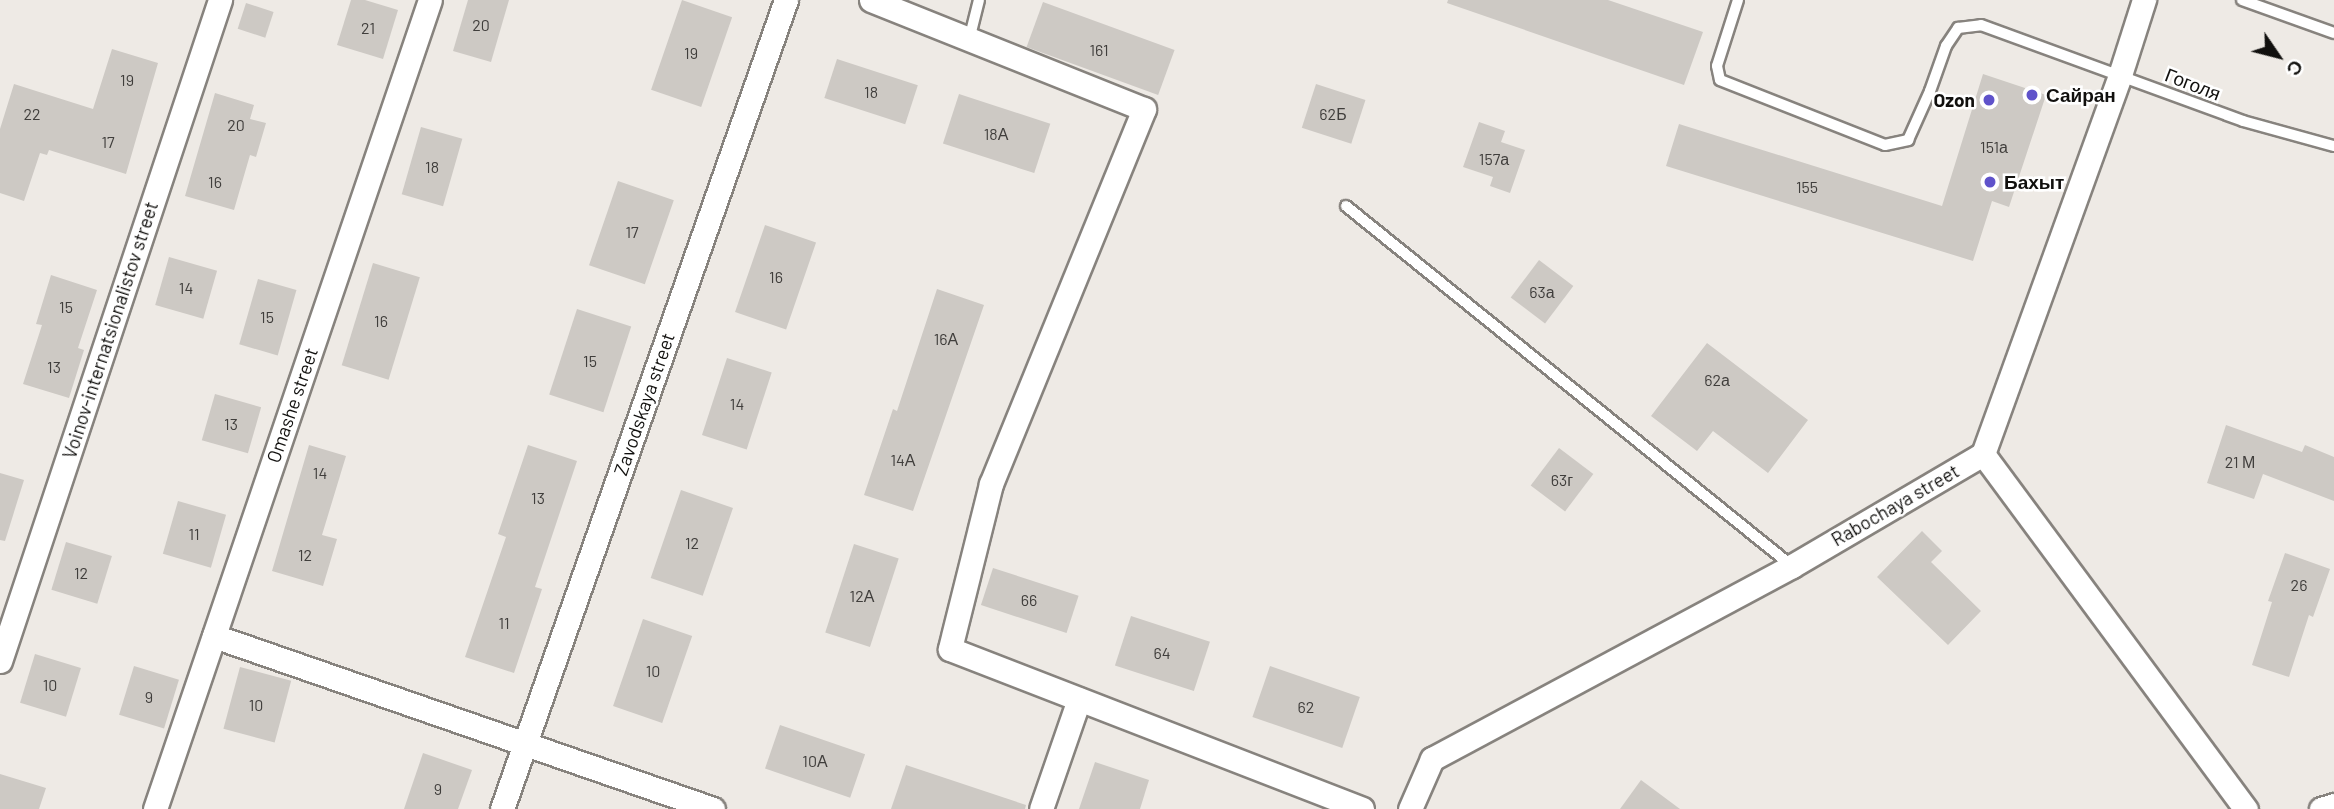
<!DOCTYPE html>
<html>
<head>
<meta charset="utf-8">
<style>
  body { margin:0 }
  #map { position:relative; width:2334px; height:809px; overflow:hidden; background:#eeeae5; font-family:Barlow,sans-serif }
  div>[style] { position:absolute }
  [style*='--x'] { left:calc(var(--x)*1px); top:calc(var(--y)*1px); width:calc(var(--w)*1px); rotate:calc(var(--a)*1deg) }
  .building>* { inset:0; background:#cdc9c4; transform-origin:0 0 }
  .roads { filter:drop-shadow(2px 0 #87837e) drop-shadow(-2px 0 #87837e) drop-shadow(0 2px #87837e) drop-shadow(0 -2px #87837e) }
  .lane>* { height:10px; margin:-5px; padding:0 5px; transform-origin:5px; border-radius:5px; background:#fff }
  .street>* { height:23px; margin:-11.5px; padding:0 11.5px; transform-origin:11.5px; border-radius:11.5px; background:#fff }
  .dots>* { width:19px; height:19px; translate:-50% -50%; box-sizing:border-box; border:4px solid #fff; border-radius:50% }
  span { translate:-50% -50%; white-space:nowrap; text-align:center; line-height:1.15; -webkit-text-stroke:5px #fff; paint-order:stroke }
  .number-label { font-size:16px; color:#403e3c }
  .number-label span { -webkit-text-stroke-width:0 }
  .street-label { font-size:19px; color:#11100e }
  .poi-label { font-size:19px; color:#11100e; font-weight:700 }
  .left { translate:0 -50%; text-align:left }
  .right { translate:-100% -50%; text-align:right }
  .north { position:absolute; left:2243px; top:21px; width:70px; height:70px; -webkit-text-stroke:5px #fff; paint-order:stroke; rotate:125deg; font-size:19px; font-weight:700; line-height:28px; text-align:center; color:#11100e }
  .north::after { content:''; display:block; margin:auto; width:24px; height:32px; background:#11100e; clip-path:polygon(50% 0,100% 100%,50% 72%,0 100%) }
</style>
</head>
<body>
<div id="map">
  <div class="building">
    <div style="clip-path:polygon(351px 0,365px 0,398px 10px,383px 59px,337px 45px)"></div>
    <div style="clip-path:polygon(468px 0,509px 0,491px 62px,453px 51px)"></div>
    <div style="left:682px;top:0;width:53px;height:95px;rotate:19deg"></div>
    <div style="clip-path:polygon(1448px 0,1608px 0,1703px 32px,1684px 85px,1447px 3px)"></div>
    <div style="left:1043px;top:2px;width:140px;height:48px;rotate:20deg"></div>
    <div style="left:246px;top:3px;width:29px;height:27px;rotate:18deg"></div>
    <div style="clip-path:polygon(112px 49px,158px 63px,126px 174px,49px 150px,47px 155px,40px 153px,24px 201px,0 193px,0 129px,14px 84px,93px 109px)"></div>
    <div style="left:837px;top:59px;width:85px;height:41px;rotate:18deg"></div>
    <div style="clip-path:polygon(1983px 74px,2046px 95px,2009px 207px,1992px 201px,1973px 261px,1666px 166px,1679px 124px,1942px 206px)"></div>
    <div style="left:1316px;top:84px;width:52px;height:46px;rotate:18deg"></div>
    <div style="clip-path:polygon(215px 93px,254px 105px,250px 119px,266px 123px,256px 157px,250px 155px,234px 210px,185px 196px)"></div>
    <div style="left:959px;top:94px;width:96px;height:52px;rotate:18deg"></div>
    <div style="clip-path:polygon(1479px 122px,1505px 131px,1501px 142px,1525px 150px,1510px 193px,1490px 186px,1493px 177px,1463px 167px)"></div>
    <div style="left:421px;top:127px;width:43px;height:70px;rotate:16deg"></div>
    <div style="left:618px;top:181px;width:59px;height:89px;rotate:19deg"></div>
    <div style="left:765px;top:225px;width:54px;height:92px;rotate:19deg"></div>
    <div style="left:169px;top:257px;width:50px;height:50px;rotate:16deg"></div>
    <div style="left:1539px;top:260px;width:43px;height:47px;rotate:37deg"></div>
    <div style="left:373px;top:263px;width:49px;height:107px;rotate:17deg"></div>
    <div style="clip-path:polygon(51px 275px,97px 290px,78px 348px,84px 350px,69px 398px,23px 384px,42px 325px,36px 324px)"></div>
    <div style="left:258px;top:279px;width:40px;height:68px;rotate:16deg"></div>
    <div style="clip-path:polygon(937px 289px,984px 305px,913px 511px,864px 495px,893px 409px,897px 411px)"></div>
    <div style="left:577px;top:309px;width:57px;height:90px;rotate:18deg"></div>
    <div style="clip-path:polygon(1707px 343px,1808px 420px,1768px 473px,1713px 431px,1697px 451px,1651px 416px)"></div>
    <div style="left:727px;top:358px;width:47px;height:81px;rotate:18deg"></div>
    <div style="left:215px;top:394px;width:48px;height:48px;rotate:16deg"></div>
    <div style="clip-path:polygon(2226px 425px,2302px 452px,2305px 445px,2334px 457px,2334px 501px,2263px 474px,2254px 499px,2207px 483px)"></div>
    <div style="clip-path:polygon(309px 445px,346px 456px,322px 535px,337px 539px,323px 586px,272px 571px)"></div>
    <div style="clip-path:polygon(528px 445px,577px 461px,535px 587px,542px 589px,514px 673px,465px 657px,506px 537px,498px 534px)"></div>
    <div style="left:1559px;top:448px;width:43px;height:47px;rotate:37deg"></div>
    <div style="clip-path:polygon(0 473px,24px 480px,5px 541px,0 540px)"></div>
    <div style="left:681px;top:490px;width:55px;height:93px;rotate:19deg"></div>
    <div style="left:178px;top:501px;width:50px;height:55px;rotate:16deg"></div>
    <div style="clip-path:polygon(1922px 531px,1942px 551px,1931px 562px,1981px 611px,1948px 645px,1877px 577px)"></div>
    <div style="left:66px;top:542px;width:48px;height:50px;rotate:17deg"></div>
    <div style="left:854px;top:544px;width:47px;height:93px;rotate:18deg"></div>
    <div style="clip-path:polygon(2285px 553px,2330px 569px,2313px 617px,2309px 615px,2289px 677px,2252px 665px,2272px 602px,2268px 601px)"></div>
    <div style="left:993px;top:568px;width:90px;height:39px;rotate:18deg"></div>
    <div style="left:1131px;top:616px;width:83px;height:52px;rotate:18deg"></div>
    <div style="left:643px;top:619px;width:52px;height:92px;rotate:19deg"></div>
    <div style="left:35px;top:654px;width:48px;height:51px;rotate:17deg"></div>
    <div style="left:134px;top:666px;width:47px;height:51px;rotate:17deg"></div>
    <div style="left:1270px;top:666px;width:95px;height:54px;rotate:19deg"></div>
    <div style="left:240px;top:667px;width:53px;height:64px;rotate:15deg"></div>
    <div style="left:780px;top:725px;width:90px;height:46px;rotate:19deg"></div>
    <div style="clip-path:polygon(423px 753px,472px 770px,458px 809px,404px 809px)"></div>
    <div style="clip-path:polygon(1095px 762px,1149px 780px,1140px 809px,1079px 809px)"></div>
    <div style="clip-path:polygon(906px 765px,1026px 805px,1025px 809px,891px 809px)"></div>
    <div style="clip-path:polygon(0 774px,46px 788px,39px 809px,0 809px)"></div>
    <div style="clip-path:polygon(1641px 780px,1680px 809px,1620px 809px)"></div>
  </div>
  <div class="roads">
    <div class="lane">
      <div style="--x:1738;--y:0;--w:69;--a:107.7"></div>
      <div style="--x:1717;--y:66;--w:14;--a:78"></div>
      <div style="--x:1720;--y:80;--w:177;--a:21.5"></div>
      <div style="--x:1885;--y:145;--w:24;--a:-12"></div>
      <div style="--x:1908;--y:140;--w:54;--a:-65.8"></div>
      <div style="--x:1930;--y:91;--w:48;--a:-70.4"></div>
      <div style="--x:1946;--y:46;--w:22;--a:-56"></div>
      <div style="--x:1958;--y:28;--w:23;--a:-7"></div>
      <div style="--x:1981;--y:25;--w:279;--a:20.1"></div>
      <div style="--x:2243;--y:121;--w:94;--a:15.4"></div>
      <div style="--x:2242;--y:0;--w:98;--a:19.7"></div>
      <div style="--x:969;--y:40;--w:41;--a:-76"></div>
      <div style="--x:1346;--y:206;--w:573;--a:38.91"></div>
    </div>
    <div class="street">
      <div style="--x:871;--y:0;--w:294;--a:21.8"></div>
      <div style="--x:1144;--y:109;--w:405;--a:112.2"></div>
      <div style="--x:991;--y:484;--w:170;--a:104"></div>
      <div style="--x:950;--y:649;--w:442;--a:21.2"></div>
      <div style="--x:1983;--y:454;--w:442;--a:53.5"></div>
      <div style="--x:214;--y:636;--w:528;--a:19.12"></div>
      <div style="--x:0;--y:661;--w:697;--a:-71.59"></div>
      <div style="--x:155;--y:809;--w:854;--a:-71.23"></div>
      <div style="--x:502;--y:809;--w:857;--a:-70.66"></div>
      <div style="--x:1041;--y:809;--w:116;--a:-70.9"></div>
      <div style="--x:1410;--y:809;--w:55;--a:-66.3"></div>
      <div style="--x:1432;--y:759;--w:408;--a:-28.2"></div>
      <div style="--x:1792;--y:566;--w:221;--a:-30.4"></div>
      <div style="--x:1983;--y:454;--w:403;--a:-70.1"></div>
      <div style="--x:2120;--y:75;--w:79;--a:-72.3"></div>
      <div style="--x:2321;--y:809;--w:14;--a:-17"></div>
    </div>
  </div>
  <div class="dots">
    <div style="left:2032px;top:95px;background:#5f52ca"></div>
    <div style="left:1989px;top:100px;background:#5f52ca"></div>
    <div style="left:1990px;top:182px;background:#5f52ca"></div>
  </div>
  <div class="number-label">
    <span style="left:481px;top:25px">20</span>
    <span style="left:368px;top:28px">21</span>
    <span style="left:1099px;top:50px">161</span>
    <span style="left:691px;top:53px">19</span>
    <span style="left:127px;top:80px">19</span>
    <span style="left:871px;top:92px">18</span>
    <span style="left:32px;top:114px">22</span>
    <span style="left:1333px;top:114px">62Б</span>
    <span style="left:236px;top:125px">20</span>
    <span style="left:996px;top:134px">18А</span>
    <span style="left:108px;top:142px">17</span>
    <span style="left:1994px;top:147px">151а</span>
    <span style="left:1494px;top:159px">157а</span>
    <span style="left:432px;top:167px">18</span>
    <span style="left:215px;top:182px">16</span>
    <span style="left:1807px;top:187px">155</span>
    <span style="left:632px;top:232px">17</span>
    <span style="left:776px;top:277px">16</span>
    <span style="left:186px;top:288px">14</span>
    <span style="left:1542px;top:292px">63а</span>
    <span style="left:66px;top:307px">15</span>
    <span style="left:267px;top:317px">15</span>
    <span style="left:381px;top:321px">16</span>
    <span style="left:946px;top:339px">16А</span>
    <span style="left:590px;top:361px">15</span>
    <span style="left:54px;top:367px">13</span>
    <span style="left:1717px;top:380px">62а</span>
    <span style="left:737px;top:404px">14</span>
    <span style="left:231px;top:424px">13</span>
    <span style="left:903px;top:460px">14А</span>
    <span style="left:2240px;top:462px">21 М</span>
    <span style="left:320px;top:473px">14</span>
    <span style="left:1562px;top:480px">63г</span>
    <span style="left:538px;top:498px">13</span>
    <span style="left:194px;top:534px">11</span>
    <span style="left:692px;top:543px">12</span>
    <span style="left:305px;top:555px">12</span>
    <span style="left:81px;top:573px">12</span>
    <span style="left:2299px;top:585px">26</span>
    <span style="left:862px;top:596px">12А</span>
    <span style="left:1029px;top:600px">66</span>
    <span style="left:504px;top:623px">11</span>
    <span style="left:1162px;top:653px">64</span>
    <span style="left:653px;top:671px">10</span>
    <span style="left:50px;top:685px">10</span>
    <span style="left:149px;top:697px">9</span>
    <span style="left:256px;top:705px">10</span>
    <span style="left:1306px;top:707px">62</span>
    <span style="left:815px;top:761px">10А</span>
    <span style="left:438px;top:789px">9</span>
  </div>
  <div class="street-label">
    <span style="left:2193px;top:84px;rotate:21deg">Гоголя</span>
    <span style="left:110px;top:330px;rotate:-72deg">Voinov-internatsionalistov street</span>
    <span style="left:644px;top:404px;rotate:-71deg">Zavodskaya street</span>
    <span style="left:292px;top:405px;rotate:-71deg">Omashe street</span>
    <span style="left:1895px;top:505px;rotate:-30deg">Rabochaya street</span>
  </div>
  <div class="poi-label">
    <span class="left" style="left:2046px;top:95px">Сайран</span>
    <span class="right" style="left:1975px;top:100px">Ozon</span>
    <span class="left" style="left:2004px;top:182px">Бахыт</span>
  </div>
  <div class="north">С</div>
</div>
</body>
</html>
